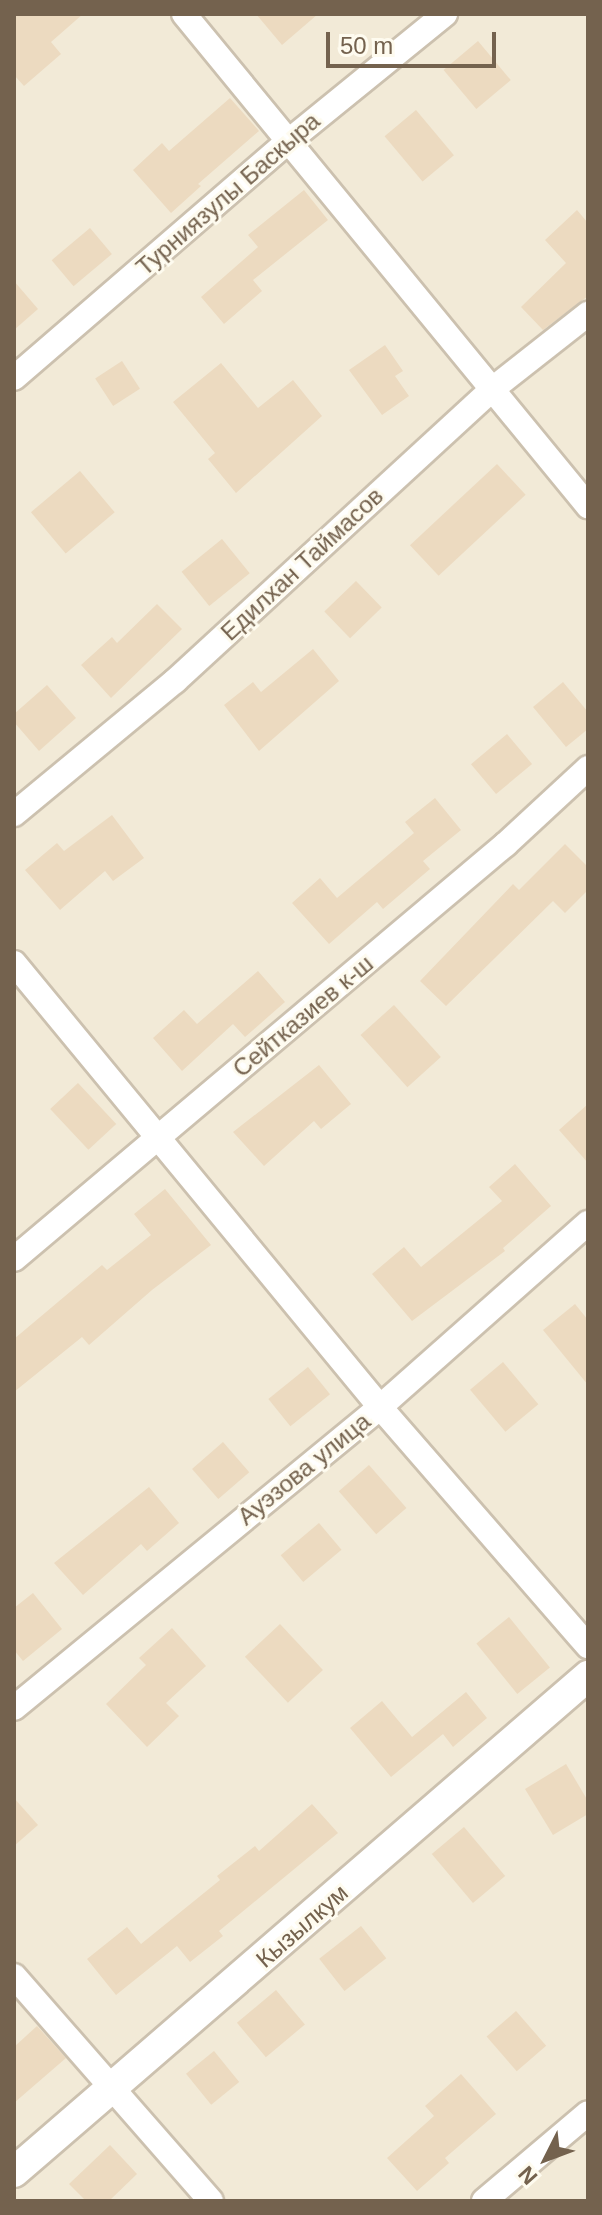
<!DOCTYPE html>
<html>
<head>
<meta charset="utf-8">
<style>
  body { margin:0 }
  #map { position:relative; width:602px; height:2215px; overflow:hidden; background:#fbf7e9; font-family:Arial,sans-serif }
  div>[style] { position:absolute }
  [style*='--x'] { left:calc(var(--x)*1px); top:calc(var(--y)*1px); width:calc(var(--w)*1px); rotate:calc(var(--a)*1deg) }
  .residential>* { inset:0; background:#f2ead7; transform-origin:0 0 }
  .building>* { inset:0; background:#ecdac0; transform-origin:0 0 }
  .roads { filter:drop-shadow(2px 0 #ccc1af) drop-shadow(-2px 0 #ccc1af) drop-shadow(0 2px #ccc1af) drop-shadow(0 -2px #ccc1af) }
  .minor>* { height:24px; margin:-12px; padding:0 12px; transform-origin:12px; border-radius:12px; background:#fff }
  .tertiary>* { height:30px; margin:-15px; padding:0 15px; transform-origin:15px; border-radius:15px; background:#fff }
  span { translate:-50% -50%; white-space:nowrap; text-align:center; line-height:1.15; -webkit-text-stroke:6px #fefbef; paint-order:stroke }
  .street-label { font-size:24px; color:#74624e }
  .frame { position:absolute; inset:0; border:16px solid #74624e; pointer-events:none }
  .north { position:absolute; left:506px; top:2119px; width:80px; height:80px; -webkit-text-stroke:6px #fefbef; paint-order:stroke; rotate:228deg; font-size:22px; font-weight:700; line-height:32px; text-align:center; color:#74624e }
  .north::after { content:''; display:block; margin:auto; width:28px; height:36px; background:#74624e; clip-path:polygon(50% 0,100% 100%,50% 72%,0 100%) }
  .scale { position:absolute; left:326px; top:32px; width:170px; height:36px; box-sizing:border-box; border:4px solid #74624e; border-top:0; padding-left:10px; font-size:24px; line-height:28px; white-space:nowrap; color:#74624e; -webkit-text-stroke:6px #fefbef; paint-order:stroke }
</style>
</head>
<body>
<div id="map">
  <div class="residential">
    <div style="left:14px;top:14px;width:574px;height:2187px"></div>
  </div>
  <div class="building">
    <div style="clip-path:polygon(14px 14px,83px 14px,51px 42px,61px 54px,24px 86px,14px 75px)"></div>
    <div style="clip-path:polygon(256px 14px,318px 14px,282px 45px)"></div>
    <div style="left:478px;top:41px;width:51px;height:45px;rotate:50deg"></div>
    <div style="clip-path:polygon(230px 98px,259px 131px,198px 184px,201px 186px,171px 213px,133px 170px,162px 143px,169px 151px)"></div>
    <div style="left:416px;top:110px;width:59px;height:41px;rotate:50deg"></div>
    <div style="clip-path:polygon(304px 190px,328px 220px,253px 280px,262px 291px,224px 324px,201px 297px,258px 247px,248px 235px)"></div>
    <div style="clip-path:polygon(577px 210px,588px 223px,588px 296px,543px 330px,521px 307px,566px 263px,545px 240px)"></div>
    <div style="left:90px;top:228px;width:34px;height:50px;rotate:50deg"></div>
    <div style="clip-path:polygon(14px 281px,38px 309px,14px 330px)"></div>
    <div style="clip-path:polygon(385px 345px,403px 371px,395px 376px,409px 396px,382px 415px,349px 370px)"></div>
    <div style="left:122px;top:361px;width:33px;height:32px;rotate:57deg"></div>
    <div style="clip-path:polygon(221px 363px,258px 408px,293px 380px,322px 416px,236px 493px,208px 459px,215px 453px,173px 402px)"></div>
    <div style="left:497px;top:464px;width:42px;height:119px;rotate:47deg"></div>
    <div style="left:80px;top:471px;width:54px;height:64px;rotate:50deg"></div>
    <div style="left:222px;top:539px;width:44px;height:52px;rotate:51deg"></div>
    <div style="left:356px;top:581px;width:37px;height:44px;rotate:46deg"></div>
    <div style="clip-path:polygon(157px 604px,182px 629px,111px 698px,81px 665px,112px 637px,117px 643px)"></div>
    <div style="clip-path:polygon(313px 649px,339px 681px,259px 751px,224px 705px,253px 682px,261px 692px)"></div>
    <div style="clip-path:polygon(563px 682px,588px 712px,588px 729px,566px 747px,533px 707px)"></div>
    <div style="clip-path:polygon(47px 685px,76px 718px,39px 751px,14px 722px,14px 714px)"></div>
    <div style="left:507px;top:734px;width:39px;height:47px;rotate:50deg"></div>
    <div style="clip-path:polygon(435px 798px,461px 830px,423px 861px,430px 869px,383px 909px,377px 902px,329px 944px,292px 903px,320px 878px,337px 898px,414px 833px,405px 822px)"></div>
    <div style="clip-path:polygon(112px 815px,144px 858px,113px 881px,105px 871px,60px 910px,25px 870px,57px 843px,64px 851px)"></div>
    <div style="clip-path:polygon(565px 844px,588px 867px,588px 890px,565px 913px,553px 901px,446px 1006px,420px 981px,513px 884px,519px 890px)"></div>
    <div style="clip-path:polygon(258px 971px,285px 1002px,245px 1037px,233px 1024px,182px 1071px,153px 1038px,184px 1010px,197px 1024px)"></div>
    <div style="left:394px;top:1005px;width:70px;height:45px;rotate:48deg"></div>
    <div style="clip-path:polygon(319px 1065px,351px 1104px,321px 1129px,314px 1121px,264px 1166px,233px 1132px)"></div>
    <div style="left:78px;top:1083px;width:56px;height:38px;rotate:47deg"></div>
    <div style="clip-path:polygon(588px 1104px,588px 1163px,559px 1130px)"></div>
    <div style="clip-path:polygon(515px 1164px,551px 1206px,503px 1248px,505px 1251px,412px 1321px,372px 1274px,404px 1247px,421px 1267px,502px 1201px,489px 1187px)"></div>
    <div style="clip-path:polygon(165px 1189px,211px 1245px,152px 1290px,89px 1345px,82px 1337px,14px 1392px,14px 1339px,102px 1265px,107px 1270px,151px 1235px,134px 1214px)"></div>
    <div style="clip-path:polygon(575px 1304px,588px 1320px,588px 1385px,543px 1330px)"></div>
    <div style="left:503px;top:1362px;width:55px;height:43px;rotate:50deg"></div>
    <div style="left:308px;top:1367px;width:35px;height:51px;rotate:51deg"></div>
    <div style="left:223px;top:1442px;width:40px;height:41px;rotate:49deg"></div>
    <div style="left:369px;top:1465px;width:57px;height:40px;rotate:49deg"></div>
    <div style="clip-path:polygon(149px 1487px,179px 1523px,147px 1551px,141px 1544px,83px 1595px,54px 1563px)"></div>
    <div style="left:319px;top:1523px;width:35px;height:50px;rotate:50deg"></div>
    <div style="clip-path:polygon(33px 1593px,62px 1629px,23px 1661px,14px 1650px,14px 1608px)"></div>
    <div style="left:509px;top:1617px;width:65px;height:42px;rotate:51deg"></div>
    <div style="left:280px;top:1624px;width:63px;height:48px;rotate:47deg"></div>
    <div style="clip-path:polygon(172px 1628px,206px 1666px,166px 1703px,179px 1716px,147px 1747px,106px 1704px,146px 1665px,139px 1658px)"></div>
    <div style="clip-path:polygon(466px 1692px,487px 1718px,453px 1747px,443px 1734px,391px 1777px,350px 1728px,382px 1701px,412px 1737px)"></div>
    <div style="clip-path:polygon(566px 1764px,588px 1801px,588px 1814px,553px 1835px,525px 1789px)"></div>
    <div style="clip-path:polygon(14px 1798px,38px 1825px,14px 1846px)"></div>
    <div style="clip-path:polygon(312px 1804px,338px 1833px,219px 1931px,223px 1936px,190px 1962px,177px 1946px,116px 1995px,87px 1959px,127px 1927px,141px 1944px,220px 1880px,217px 1876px,255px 1846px,259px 1851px)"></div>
    <div style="left:464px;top:1827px;width:64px;height:42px;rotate:50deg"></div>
    <div style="left:361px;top:1926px;width:41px;height:53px;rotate:52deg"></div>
    <div style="left:276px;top:1990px;width:45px;height:51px;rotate:50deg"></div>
    <div style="left:516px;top:2011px;width:46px;height:39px;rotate:49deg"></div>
    <div style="clip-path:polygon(37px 2026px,66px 2058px,14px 2103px,14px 2047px)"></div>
    <div style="left:214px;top:2051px;width:40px;height:36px;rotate:51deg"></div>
    <div style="clip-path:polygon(461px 2074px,496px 2114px,445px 2158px,449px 2163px,417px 2191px,387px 2158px,434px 2116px,425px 2106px)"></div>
    <div style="clip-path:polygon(110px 2145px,137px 2174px,109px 2201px,86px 2201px,69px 2184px)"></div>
  </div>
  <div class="roads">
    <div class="minor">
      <div style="--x:184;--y:14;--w:637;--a:50.61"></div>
      <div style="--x:14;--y:378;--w:364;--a:-40.8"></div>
      <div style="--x:290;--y:140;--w:200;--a:-39.1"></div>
      <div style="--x:14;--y:814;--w:209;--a:-39.6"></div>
      <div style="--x:175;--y:681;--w:428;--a:-42.6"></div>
      <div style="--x:490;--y:391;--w:125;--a:-38.2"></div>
      <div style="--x:14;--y:963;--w:575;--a:50.5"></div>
      <div style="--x:380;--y:1407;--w:317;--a:49"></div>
      <div style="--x:14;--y:1259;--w:644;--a:-40.15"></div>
      <div style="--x:506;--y:844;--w:112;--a:-42.8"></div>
      <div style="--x:14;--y:1708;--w:474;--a:-39.4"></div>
      <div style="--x:380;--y:1407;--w:278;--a:-41.5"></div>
      <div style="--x:14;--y:1976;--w:299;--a:48.8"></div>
      <div style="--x:484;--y:2201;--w:136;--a:-40.2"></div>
    </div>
    <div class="tertiary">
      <div style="--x:14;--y:2172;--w:759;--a:-40.83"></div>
    </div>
  </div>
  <div class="street-label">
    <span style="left:228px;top:194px;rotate:-41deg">Турниязулы Баскыра</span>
    <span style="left:302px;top:564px;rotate:-43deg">Едилхан Таймасов</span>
    <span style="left:303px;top:1016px;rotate:-40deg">Сейтказиев к-ш</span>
    <span style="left:304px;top:1469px;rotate:-39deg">Ауэзова улица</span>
    <span style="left:302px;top:1926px;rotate:-41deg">Кызылкум</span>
  </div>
  <div class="frame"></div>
  <div class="north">N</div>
  <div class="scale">50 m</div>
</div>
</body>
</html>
